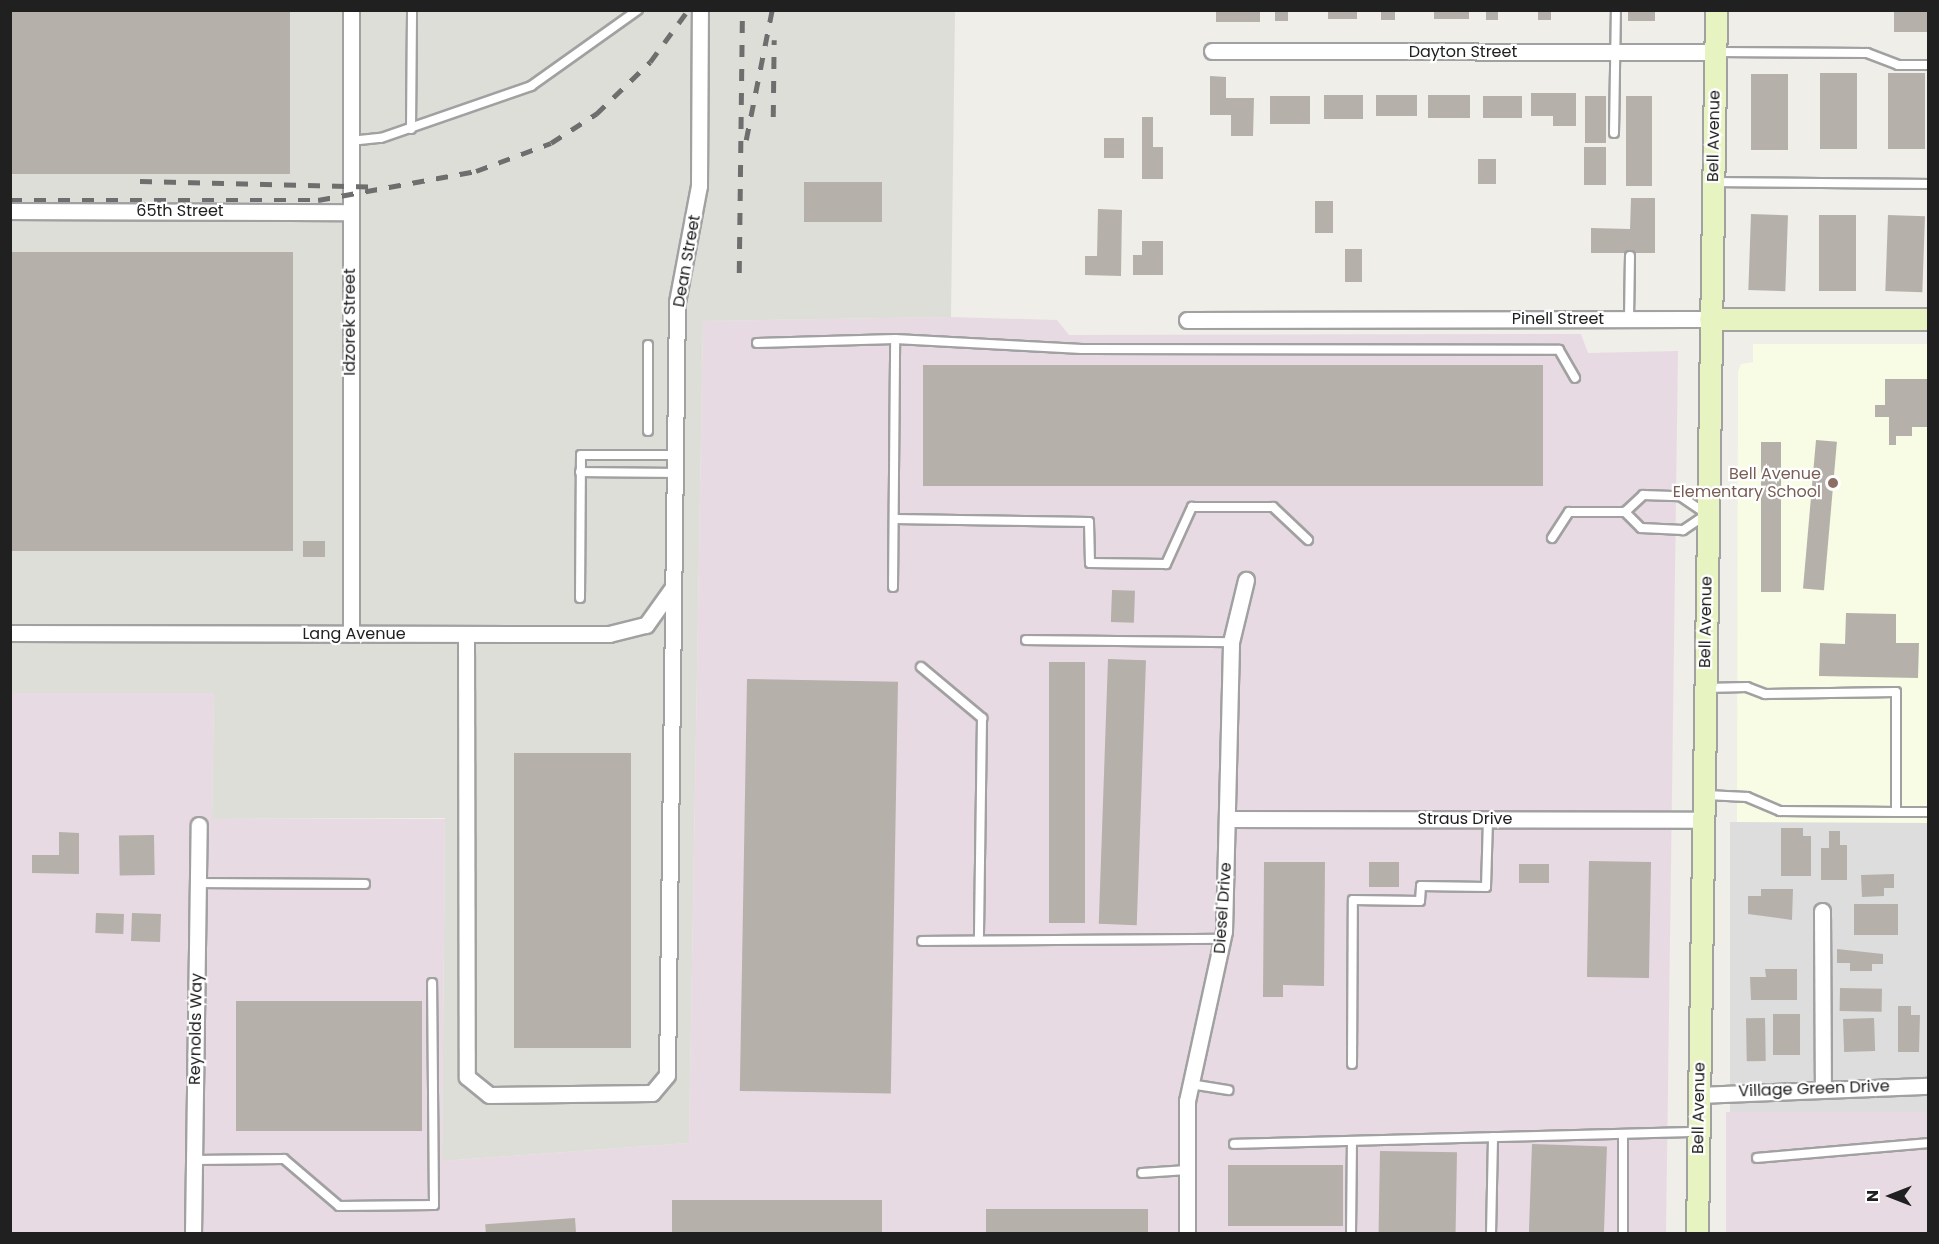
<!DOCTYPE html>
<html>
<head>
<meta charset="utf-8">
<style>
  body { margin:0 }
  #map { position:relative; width:1939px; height:1244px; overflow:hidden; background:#efeee8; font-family:Poppins,sans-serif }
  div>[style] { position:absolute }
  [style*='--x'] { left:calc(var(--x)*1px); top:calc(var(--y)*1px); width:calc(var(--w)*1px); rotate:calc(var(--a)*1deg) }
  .residential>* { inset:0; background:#dedddd; transform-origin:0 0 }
  .industrial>* { inset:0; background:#e8dae3; transform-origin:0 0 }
  .education>* { inset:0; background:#f8fce4 }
  .airport>* { inset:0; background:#deded9 }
  .building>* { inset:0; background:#b5b0aa; transform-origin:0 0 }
  .roads { filter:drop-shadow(2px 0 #a1a1a1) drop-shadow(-2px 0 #a1a1a1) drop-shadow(0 2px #a1a1a1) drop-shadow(0 -2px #a1a1a1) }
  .lane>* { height:8px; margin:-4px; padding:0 4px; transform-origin:4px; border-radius:4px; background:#fff }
  .street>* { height:15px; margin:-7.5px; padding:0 7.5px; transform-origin:7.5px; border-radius:7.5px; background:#fff }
  .secondary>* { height:21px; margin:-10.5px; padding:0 10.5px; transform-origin:10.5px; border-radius:10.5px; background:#e8f3c2 }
  .rail>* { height:4.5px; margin-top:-2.25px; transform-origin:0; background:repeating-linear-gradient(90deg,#6e6e6e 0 12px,transparent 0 24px) }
  .dots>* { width:16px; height:16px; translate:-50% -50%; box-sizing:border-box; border:3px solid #fff; border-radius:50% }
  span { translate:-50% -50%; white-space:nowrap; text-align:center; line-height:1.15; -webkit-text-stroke:4.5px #fff; paint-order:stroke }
  .street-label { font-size:16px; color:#202020 }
  .education-label { font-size:16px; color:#785e54 }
  .right { translate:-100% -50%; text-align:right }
  .frame { position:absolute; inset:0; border:12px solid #202020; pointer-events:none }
  .north { position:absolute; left:1861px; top:1166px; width:60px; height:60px; -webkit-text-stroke:4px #fff; paint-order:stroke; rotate:270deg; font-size:16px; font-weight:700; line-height:24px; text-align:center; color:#202020 }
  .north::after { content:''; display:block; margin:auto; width:21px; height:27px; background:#202020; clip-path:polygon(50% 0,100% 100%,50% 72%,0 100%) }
</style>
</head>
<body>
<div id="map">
  <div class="residential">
    <div style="left:1730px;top:822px;width:198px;height:305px"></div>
  </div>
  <div class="industrial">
    <div style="clip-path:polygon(951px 317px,1057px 320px,1069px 335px,1581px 334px,1588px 353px,1678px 351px,1666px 1233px,11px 1233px,10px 693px,214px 693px,212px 819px,445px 819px,442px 1161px,689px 1143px,703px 321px)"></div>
    <div style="left:1928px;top:1112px;width:121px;height:202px;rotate:90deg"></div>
  </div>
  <div class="education">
    <div style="clip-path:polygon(1753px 344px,1928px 344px,1928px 823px,1737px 822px,1738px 372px,1741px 364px,1753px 362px)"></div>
  </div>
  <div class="airport">
    <div style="clip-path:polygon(11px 11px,955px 11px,951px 317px,703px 321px,689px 1143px,442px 1161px,445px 818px,212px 819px,214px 693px,11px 693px)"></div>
  </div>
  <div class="building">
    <div style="left:10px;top:10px;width:280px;height:164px"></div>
    <div style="left:1216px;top:10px;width:44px;height:12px"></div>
    <div style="left:1275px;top:10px;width:13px;height:11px"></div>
    <div style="left:1328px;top:10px;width:29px;height:9px"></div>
    <div style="left:1381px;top:10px;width:14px;height:10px"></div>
    <div style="left:1434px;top:10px;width:35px;height:9px"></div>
    <div style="left:1486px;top:10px;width:12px;height:10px"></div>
    <div style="left:1538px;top:10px;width:13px;height:10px"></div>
    <div style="left:1628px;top:10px;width:27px;height:11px"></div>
    <div style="left:1894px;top:10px;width:34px;height:22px"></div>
    <div style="left:1820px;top:73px;width:37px;height:76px"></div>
    <div style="left:1888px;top:73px;width:37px;height:76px"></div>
    <div style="left:1751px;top:74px;width:37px;height:76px"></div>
    <div style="clip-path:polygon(1210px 76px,1226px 77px,1226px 98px,1254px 98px,1253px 136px,1231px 136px,1231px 115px,1210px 115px)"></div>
    <div style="clip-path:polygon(1531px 93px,1576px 93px,1576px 126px,1553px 126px,1553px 116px,1531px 116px)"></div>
    <div style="left:1324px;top:95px;width:39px;height:24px"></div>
    <div style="left:1376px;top:95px;width:41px;height:21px"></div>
    <div style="left:1428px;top:95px;width:42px;height:23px"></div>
    <div style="left:1270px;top:96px;width:40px;height:28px"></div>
    <div style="left:1483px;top:96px;width:39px;height:22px"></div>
    <div style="left:1585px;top:96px;width:21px;height:47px"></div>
    <div style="left:1626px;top:96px;width:26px;height:90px"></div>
    <div style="clip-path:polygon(1142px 117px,1153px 117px,1153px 147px,1163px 147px,1163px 179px,1142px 179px)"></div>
    <div style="left:1104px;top:138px;width:20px;height:20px"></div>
    <div style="left:1584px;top:147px;width:22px;height:38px"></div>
    <div style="left:1478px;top:159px;width:18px;height:25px"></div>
    <div style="left:804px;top:182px;width:78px;height:40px"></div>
    <div style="clip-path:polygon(1631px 198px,1655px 198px,1655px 253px,1591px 253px,1591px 228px,1630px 229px)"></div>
    <div style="left:1315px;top:201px;width:18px;height:32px"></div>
    <div style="clip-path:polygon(1098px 209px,1122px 210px,1121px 276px,1085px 275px,1085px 256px,1097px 256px)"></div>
    <div style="left:1751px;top:214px;width:37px;height:76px;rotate:2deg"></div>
    <div style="left:1819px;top:215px;width:37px;height:76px"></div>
    <div style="left:1888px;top:215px;width:37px;height:76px;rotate:2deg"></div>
    <div style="clip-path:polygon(1142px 241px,1163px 241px,1163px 275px,1133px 275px,1133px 255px,1142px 255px)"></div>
    <div style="left:1345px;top:249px;width:17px;height:33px"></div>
    <div style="left:10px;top:252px;width:283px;height:299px"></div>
    <div style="left:923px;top:365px;width:620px;height:121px"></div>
    <div style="clip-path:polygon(1885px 379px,1928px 379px,1928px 427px,1912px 427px,1912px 436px,1896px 436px,1896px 445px,1889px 445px,1889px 417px,1875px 417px,1875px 405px,1885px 405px)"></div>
    <div style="left:1816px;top:440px;width:21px;height:149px;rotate:5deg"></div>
    <div style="left:1761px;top:442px;width:20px;height:150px"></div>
    <div style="left:325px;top:541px;width:16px;height:22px;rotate:90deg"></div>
    <div style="left:1112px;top:590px;width:23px;height:32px;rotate:2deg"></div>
    <div style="clip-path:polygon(1846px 613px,1896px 614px,1896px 643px,1919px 643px,1918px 678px,1819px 676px,1820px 643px,1845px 644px)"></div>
    <div style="left:1108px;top:659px;width:38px;height:265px;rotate:2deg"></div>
    <div style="left:1049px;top:662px;width:36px;height:261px"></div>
    <div style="left:747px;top:679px;width:151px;height:412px;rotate:1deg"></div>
    <div style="left:514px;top:753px;width:117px;height:295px"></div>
    <div style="clip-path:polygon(1781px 828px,1803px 828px,1803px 836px,1811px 836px,1811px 876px,1781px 876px)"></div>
    <div style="clip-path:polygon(1829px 831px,1840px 831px,1840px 845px,1847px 845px,1847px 880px,1821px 880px,1821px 848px,1829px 848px)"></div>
    <div style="clip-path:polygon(59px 832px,79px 833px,79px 874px,32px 873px,32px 855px,59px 855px)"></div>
    <div style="left:154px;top:835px;width:40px;height:35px;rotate:89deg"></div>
    <div style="left:1589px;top:861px;width:62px;height:116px;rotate:1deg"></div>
    <div style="clip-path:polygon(1264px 862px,1325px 862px,1324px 986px,1283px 985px,1283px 997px,1263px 997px)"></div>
    <div style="left:1369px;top:862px;width:30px;height:25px"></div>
    <div style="left:1549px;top:864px;width:19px;height:30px;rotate:90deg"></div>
    <div style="clip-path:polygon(1894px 874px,1894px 888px,1884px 888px,1884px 896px,1862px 897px,1861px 875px)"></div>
    <div style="clip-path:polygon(1761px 889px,1793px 889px,1792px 920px,1748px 914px,1748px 896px,1761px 896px)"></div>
    <div style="left:1854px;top:904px;width:44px;height:31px"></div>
    <div style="left:96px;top:913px;width:28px;height:20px;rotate:2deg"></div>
    <div style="left:132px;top:913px;width:29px;height:28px;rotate:2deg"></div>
    <div style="clip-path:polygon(1837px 949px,1883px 954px,1883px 964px,1872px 964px,1872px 971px,1850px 971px,1850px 963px,1837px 963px)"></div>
    <div style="clip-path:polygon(1765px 969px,1797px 969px,1797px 1000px,1751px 1000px,1750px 977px,1766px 977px)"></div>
    <div style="left:1840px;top:988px;width:42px;height:23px;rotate:1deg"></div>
    <div style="left:422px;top:1001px;width:130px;height:186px;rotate:90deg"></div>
    <div style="clip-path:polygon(1898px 1006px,1911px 1006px,1911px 1015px,1920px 1015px,1919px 1052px,1898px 1052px)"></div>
    <div style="left:1773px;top:1014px;width:27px;height:41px"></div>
    <div style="left:1765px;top:1018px;width:43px;height:19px;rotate:89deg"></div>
    <div style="left:1874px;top:1018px;width:33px;height:31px;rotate:88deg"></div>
    <div style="left:1532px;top:1144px;width:75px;height:90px;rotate:2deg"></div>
    <div style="left:1380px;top:1151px;width:77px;height:83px;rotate:1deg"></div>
    <div style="left:1228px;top:1165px;width:115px;height:61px"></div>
    <div style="left:672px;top:1200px;width:210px;height:34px"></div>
    <div style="left:986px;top:1209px;width:162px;height:25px"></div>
    <div style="left:575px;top:1218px;width:16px;height:90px;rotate:86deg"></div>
  </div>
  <div class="roads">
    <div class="lane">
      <div style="--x:1717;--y:52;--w:150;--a:0.4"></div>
      <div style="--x:1867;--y:53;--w:33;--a:21"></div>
      <div style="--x:1898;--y:65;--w:30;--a:0"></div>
      <div style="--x:411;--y:129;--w:119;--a:-89.5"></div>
      <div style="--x:1614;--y:133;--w:123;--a:-89.1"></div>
      <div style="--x:350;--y:141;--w:31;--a:-6"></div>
      <div style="--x:381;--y:138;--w:159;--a:-19.1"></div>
      <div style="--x:531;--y:86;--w:131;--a:-35.4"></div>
      <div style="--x:1714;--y:182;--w:214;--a:0.5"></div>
      <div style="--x:1629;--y:319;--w:63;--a:-89.1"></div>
      <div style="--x:757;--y:343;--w:138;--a:-1.7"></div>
      <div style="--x:895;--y:339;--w:187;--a:3.1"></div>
      <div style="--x:1082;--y:349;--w:477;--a:0.1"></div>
      <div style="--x:1559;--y:350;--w:32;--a:60"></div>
      <div style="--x:648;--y:345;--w:86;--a:90"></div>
      <div style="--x:580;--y:472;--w:95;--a:0.6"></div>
      <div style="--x:895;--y:519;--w:194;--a:0.9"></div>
      <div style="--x:1089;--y:522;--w:41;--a:88.6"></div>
      <div style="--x:1090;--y:563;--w:76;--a:0.8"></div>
      <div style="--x:1166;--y:564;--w:63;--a:-65.5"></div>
      <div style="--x:1192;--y:507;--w:81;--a:0"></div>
      <div style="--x:1273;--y:507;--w:48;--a:43.3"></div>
      <div style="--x:1552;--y:538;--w:31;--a:-57"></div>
      <div style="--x:1569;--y:512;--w:56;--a:0"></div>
      <div style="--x:1625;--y:512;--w:25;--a:-43"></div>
      <div style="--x:1643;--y:495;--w:37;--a:2"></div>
      <div style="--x:1680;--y:496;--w:32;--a:34"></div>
      <div style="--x:1707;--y:514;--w:29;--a:146"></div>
      <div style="--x:1683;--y:530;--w:42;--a:-177.3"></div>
      <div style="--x:1641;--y:528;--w:23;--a:-135"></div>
      <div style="--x:893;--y:587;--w:248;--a:-89.5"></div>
      <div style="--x:580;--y:598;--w:143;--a:-89.6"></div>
      <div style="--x:581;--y:455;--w:94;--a:0"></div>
      <div style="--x:1026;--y:640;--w:205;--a:0.6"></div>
      <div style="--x:921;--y:667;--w:80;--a:39.9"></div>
      <div style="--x:982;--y:718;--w:222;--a:90.8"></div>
      <div style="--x:1706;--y:795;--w:41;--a:2.8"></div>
      <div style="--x:1747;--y:797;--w:36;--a:23"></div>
      <div style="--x:1780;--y:811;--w:116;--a:0.5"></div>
      <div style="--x:1896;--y:812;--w:120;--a:-90"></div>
      <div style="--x:1896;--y:692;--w:131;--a:179.1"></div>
      <div style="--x:1765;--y:694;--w:19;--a:-159"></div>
      <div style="--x:1747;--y:687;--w:41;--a:178.6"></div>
      <div style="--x:1896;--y:812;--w:32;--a:0"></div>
      <div style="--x:198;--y:883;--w:167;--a:0.3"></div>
      <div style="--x:922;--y:941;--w:301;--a:-0.4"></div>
      <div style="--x:1352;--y:1064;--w:164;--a:-89.7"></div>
      <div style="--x:1353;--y:900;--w:67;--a:0.9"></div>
      <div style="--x:1420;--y:901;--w:15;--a:-86"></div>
      <div style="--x:1421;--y:886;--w:65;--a:0.9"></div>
      <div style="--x:1486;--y:887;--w:68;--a:-88.3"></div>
      <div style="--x:1190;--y:1084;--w:39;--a:9"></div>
      <div style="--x:1234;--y:1144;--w:463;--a:-1.5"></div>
      <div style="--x:1757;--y:1158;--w:172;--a:-5"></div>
      <div style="--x:194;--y:1160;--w:90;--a:-0.6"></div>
      <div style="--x:284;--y:1159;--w:72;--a:40.5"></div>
      <div style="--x:339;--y:1206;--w:95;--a:-0.6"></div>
      <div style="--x:434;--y:1205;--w:222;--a:-90.5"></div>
      <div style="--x:1142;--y:1173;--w:45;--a:-3.8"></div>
      <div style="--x:1351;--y:1234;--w:93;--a:-89.4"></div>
      <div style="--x:1491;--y:1234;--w:97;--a:-88.8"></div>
      <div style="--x:1623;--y:1234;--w:100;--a:-90"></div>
    </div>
    <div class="street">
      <div style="--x:351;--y:10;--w:624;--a:90"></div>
      <div style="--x:1212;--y:51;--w:503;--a:0.11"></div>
      <div style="--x:10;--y:211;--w:340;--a:0.2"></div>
      <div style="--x:1187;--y:320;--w:523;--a:-0.11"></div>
      <div style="--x:10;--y:633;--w:599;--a:0.1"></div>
      <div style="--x:609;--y:634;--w:38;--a:-14"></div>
      <div style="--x:646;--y:625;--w:43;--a:-54.5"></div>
      <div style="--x:466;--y:635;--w:442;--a:89.9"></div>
      <div style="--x:467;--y:1077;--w:28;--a:39"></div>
      <div style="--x:489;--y:1095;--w:163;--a:-0.7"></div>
      <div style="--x:652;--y:1093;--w:23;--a:-50"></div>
      <div style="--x:667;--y:1075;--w:773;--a:-89.26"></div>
      <div style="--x:677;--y:302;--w:118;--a:-79.3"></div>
      <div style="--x:699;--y:186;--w:176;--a:-89.7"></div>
      <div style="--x:1227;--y:819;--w:476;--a:0.1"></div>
      <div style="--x:1822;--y:911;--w:176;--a:89.7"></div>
      <div style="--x:1699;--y:1095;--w:229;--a:-2.3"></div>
      <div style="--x:193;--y:1234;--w:409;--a:-89.2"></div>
      <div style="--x:1187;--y:1234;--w:133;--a:-90"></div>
      <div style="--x:1187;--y:1101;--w:174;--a:-77.7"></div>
      <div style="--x:1224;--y:931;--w:289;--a:-88.6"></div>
      <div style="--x:1231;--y:642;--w:64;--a:-76.4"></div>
    </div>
    <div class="secondary">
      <div style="--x:1710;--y:319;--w:218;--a:0"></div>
      <div style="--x:1697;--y:1234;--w:1224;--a:-89.11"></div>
    </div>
  </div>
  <div class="rail">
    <div style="--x:773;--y:117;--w:77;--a:-89.3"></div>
    <div style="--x:746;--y:140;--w:133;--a:-78.7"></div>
    <div style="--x:140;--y:181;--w:239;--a:1.4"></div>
    <div style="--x:10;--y:200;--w:308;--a:0"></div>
    <div style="--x:318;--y:200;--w:161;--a:-10.4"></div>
    <div style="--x:476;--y:171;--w:80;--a:-20.5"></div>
    <div style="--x:551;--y:143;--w:54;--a:-32.8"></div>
    <div style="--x:596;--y:114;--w:75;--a:-43.9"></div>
    <div style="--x:650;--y:62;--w:64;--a:-53.8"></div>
    <div style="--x:739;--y:273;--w:263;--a:-89.3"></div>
  </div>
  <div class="dots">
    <div style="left:1833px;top:483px;background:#8d6e63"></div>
  </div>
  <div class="street-label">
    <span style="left:1463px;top:52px">Dayton Street</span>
    <span style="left:1714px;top:136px;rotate:-89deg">Bell Avenue</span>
    <span style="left:180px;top:211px">65th Street</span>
    <span style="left:687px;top:261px;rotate:-80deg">Dean Street</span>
    <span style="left:1558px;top:319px">Pinell Street</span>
    <span style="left:350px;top:322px;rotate:-90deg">Idzorek Street</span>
    <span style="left:1706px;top:622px;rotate:-89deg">Bell Avenue</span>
    <span style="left:354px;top:634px">Lang Avenue</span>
    <span style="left:1465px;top:819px">Straus Drive</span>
    <span style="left:1223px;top:908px;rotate:-86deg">Diesel Drive</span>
    <span style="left:196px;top:1029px;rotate:-89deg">Reynolds Way</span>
    <span style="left:1814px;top:1089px;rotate:-2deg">Village Green Drive</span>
    <span style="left:1699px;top:1108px;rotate:-89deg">Bell Avenue</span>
  </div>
  <div class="education-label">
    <span class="right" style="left:1821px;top:483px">Bell Avenue<br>Elementary School</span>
  </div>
  <div class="frame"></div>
  <div class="north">N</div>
</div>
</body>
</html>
